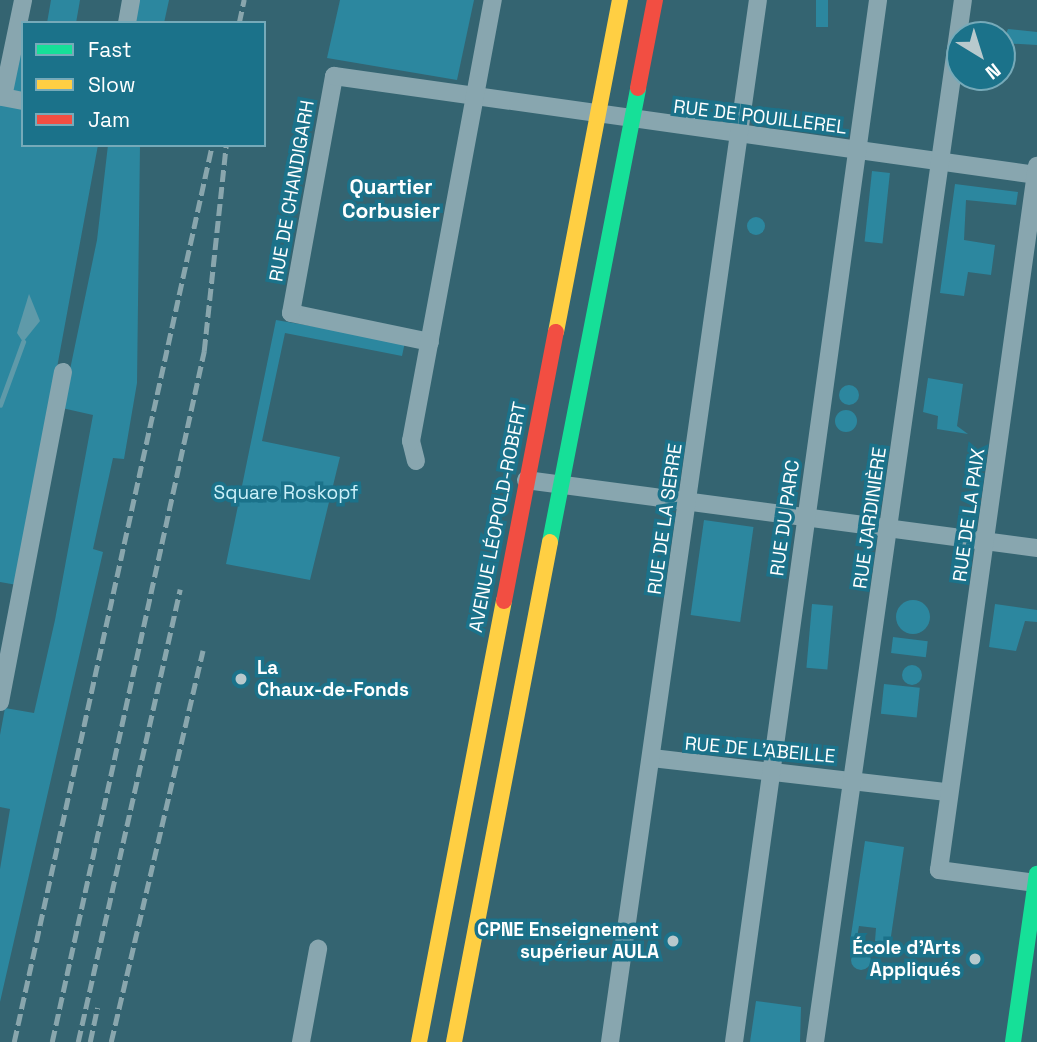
<!DOCTYPE html>
<html>
<head>
<meta charset="utf-8">
<style>
  body { margin:0 }
  #map { position:relative; width:1037px; height:1042px; overflow:hidden; background:#346471; font-family:"Space Grotesk",sans-serif }
  div>[style] { position:absolute }
  [style*='--x'] { left:calc(var(--x)*1px); top:calc(var(--y)*1px); width:calc(var(--w)*1px); rotate:calc(var(--a)*1deg) }
  .green>* { inset:0; background:#2c879f; transform-origin:0 0 }
  .round { border-radius:50% }
  .water>* { inset:0; background:#5f9aa9 }
  .stream>* { height:4.5px; margin:-2.25px; padding:0 2.25px; transform-origin:2.25px; border-radius:2.25px; background:#5f9aa9 }
  .street>* { height:18px; margin:-9px; padding:0 9px; transform-origin:9px; border-radius:9px; background:#88a6af }
  .fast>* { height:16px; margin:-8px; padding:0 8px; transform-origin:8px; border-radius:8px; background:#16e098 }
  .slow>* { height:16px; margin:-8px; padding:0 8px; transform-origin:8px; border-radius:8px; background:#ffcf43 }
  .jam>* { height:16px; margin:-8px; padding:0 8px; transform-origin:8px; border-radius:8px; background:#f24e42 }
  .rail>* { height:4.5px; margin-top:-2.25px; transform-origin:0; background:repeating-linear-gradient(90deg,#89a6ad 0 12px,transparent 0 17px) }
  .dots>* { width:19px; height:19px; translate:-50% -50%; box-sizing:border-box; border:4px solid #1b728a; border-radius:50% }
  span { translate:-50% -50%; white-space:nowrap; text-align:center; line-height:1.15; -webkit-text-stroke:7px #1b728a; paint-order:stroke }
  .street-label { font-size:19px; color:#fff }
  .park-label { font-size:19px; color:#cbf0f9 }
  .poi-label { font-size:19px; color:#fff; font-weight:700 }
  .left { translate:0 -50%; text-align:left }
  .right { translate:-100% -50%; text-align:right }
  .neighbourhood-label { font-size:21px; color:#fff; font-weight:700 }
  .legend { position:absolute; left:21px; top:21px; width:245px; height:126px; box-sizing:border-box; background:#1b728a; border:2px solid #76aab9; margin:0; padding:9px 12px; list-style:none; font-size:21px; color:#fff }
  .legend li { display:flex; align-items:center; gap:14px; height:35px }
  .legend b { width:35px; border:2px solid #76aab9 }
  .north { position:absolute; left:946px; top:21px; width:70px; height:70px; box-sizing:border-box; background:#1b728a; border:2px solid #76aab9; border-radius:50%; rotate:142deg; font-size:19px; font-weight:700; line-height:28px; text-align:center; color:#fff }
  .north::after { content:''; display:block; margin:auto; width:24px; height:32px; background:#b8c9cd; clip-path:polygon(50% 0,100% 100%,50% 72%,0 100%) }
</style>
</head>
<body>
<div id="map">
  <div class="green">
    <div style="clip-path:polygon(51px 0,80px 0,76px 23px,47px 23px)"></div>
    <div style="clip-path:polygon(135px 0,169px 0,164px 23px,130px 23px)"></div>
    <div style="clip-path:polygon(340px 0,474px 0,457px 80px,327px 58px)"></div>
    <div style="left:816px;top:0;width:12px;height:27px"></div>
    <div style="clip-path:polygon(1008px 29px,1037px 32px,1037px 45px,1002px 43px)"></div>
    <div style="clip-path:polygon(23px 38px,23px 98px,7px 95px)"></div>
    <div style="clip-path:polygon(0 104px,23px 107px,23px 145px,98px 145px,17px 585px,0 582px)"></div>
    <div style="clip-path:polygon(108px 145px,140px 145px,137px 383px,124px 459px,113px 458px,93px 549px,103px 552px,0 1002px,0 869px,10px 809px,0 807px,0 735px,5px 708px,34px 713px,55px 620px,93px 415px,62px 408px,97px 240px)"></div>
    <div style="left:872px;top:171px;width:18px;height:71px;rotate:6deg"></div>
    <div style="clip-path:polygon(955px 184px,1018px 192px,1016px 205px,966px 200px,964px 240px,995px 245px,991px 275px,968px 272px,964px 296px,940px 293px)"></div>
    <div class="round" style="left:747px;top:217px;width:18px;height:18px"></div>
    <div style="clip-path:polygon(276px 320px,405px 342px,402px 356px,285px 333px,262px 441px,340px 457px,310px 580px,226px 564px)"></div>
    <div style="clip-path:polygon(928px 378px,963px 384px,957px 426px,968px 434px,937px 429px,938px 416px,923px 412px)"></div>
    <div class="round" style="left:839px;top:385px;width:20px;height:20px"></div>
    <div class="round" style="left:835px;top:410px;width:22px;height:22px"></div>
    <div style="left:704px;top:520px;width:50px;height:96px;rotate:8deg"></div>
    <div class="round" style="left:896px;top:600px;width:34px;height:34px"></div>
    <div style="left:812px;top:604px;width:21px;height:64px;rotate:5deg"></div>
    <div style="clip-path:polygon(995px 604px,1037px 610px,1037px 622px,1025px 621px,1016px 651px,989px 647px)"></div>
    <div style="left:893px;top:637px;width:35px;height:16px;rotate:7deg"></div>
    <div class="round" style="left:902px;top:665px;width:20px;height:20px"></div>
    <div style="left:884px;top:684px;width:36px;height:30px;rotate:6deg"></div>
    <div style="clip-path:polygon(865px 841px,904px 847px,890px 943px,875px 941px,876px 928px,859px 926px,856px 943px,850px 942px)"></div>
    <div class="round" style="left:851px;top:950px;width:20px;height:20px"></div>
    <div style="clip-path:polygon(756px 1001px,801px 1007px,800px 1042px,750px 1042px)"></div>
  </div>
  <div class="water">
    <div style="clip-path:polygon(29px 294px,40px 321px,23px 342px,17px 333px)"></div>
  </div>
  <div class="stream">
    <div style="--x:0;--y:405;--w:67;--a:-69.9"></div>
  </div>
  <div class="street">
    <div style="--x:127;--y:23;--w:23;--a:-80"></div>
    <div style="--x:23;--y:101;--w:20;--a:-169"></div>
    <div style="--x:3;--y:97;--w:99;--a:-78.3"></div>
    <div style="--x:430;--y:342;--w:142;--a:-168.2"></div>
    <div style="--x:291;--y:313;--w:241;--a:-79.7"></div>
    <div style="--x:334;--y:76;--w:710;--a:8.02"></div>
    <div style="--x:416;--y:461;--w:21;--a:-104"></div>
    <div style="--x:411;--y:441;--w:449;--a:-79.5"></div>
    <div style="--x:526;--y:480;--w:516;--a:7.58"></div>
    <div style="--x:0;--y:702;--w:336;--a:-79.2"></div>
    <div style="--x:652;--y:758;--w:297;--a:6.6"></div>
    <div style="--x:1036;--y:883;--w:98;--a:-172.4"></div>
    <div style="--x:939;--y:870;--w:711;--a:-82.08"></div>
    <div style="--x:301;--y:1042;--w:95;--a:-79.6"></div>
    <div style="--x:610;--y:1042;--w:1052;--a:-81.92"></div>
    <div style="--x:734;--y:1042;--w:1052;--a:-82.13"></div>
    <div style="--x:815;--y:1042;--w:1052;--a:-81.92"></div>
  </div>
  <div class="fast">
    <div style="--x:550;--y:542;--w:462;--a:-79"></div>
    <div style="--x:1013;--y:1042;--w:170;--a:-81.9"></div>
  </div>
  <div class="slow">
    <div style="--x:556;--y:332;--w:338;--a:-79.1"></div>
    <div style="--x:419;--y:1042;--w:449;--a:-79.1"></div>
    <div style="--x:454;--y:1042;--w:509;--a:-79.13"></div>
  </div>
  <div class="jam">
    <div style="--x:638;--y:88;--w:90;--a:-79.1"></div>
    <div style="--x:504;--y:601;--w:274;--a:-79.1"></div>
  </div>
  <div class="rail">
    <div style="--x:239;--y:23;--w:24;--a:-78"></div>
    <div style="--x:14;--y:1042;--w:919;--a:-77.55"></div>
    <div style="--x:52;--y:1042;--w:708;--a:-77.59"></div>
    <div style="--x:204;--y:351;--w:207;--a:-83.9"></div>
    <div style="--x:78;--y:1042;--w:464;--a:-77.3"></div>
    <div style="--x:90;--y:1042;--w:35;--a:-78"></div>
    <div style="--x:111;--y:1042;--w:402;--a:-76.8"></div>
  </div>
  <div class="dots">
    <div style="left:241px;top:679px;background:#b8c9cd"></div>
    <div style="left:673px;top:941px;background:#b8c9cd"></div>
    <div style="left:975px;top:959px;background:#b8c9cd"></div>
  </div>
  <div class="street-label">
    <span style="left:760px;top:117px;rotate:7deg">RUE DE POUILLEREL</span>
    <span style="left:292px;top:191px;rotate:-80deg">RUE DE CHANDIGARH</span>
    <span style="left:969px;top:515px;rotate:-82deg">RUE DE LA PAIX</span>
    <span style="left:498px;top:517px;rotate:-79deg">AVENUE LÉOPOLD-ROBERT</span>
    <span style="left:785px;top:518px;rotate:-82deg">RUE DU PARC</span>
    <span style="left:870px;top:518px;rotate:-82deg">RUE JARDINIÈRE</span>
    <span style="left:665px;top:519px;rotate:-82deg">RUE DE LA SERRE</span>
    <span style="left:760px;top:750px;rotate:5deg">RUE DE L'ABEILLE</span>
  </div>
  <div class="park-label">
    <span style="left:286px;top:493px">Square Roskopf</span>
  </div>
  <div class="poi-label">
    <span class="left" style="left:257px;top:679px">La<br>Chaux-de-Fonds</span>
    <span class="right" style="left:659px;top:941px">CPNE Enseignement<br>supérieur AULA</span>
    <span class="right" style="left:961px;top:959px">École d'Arts<br>Appliqués</span>
  </div>
  <div class="neighbourhood-label">
    <span style="left:391px;top:199px">Quartier<br>Corbusier</span>
  </div>
  <ul class="legend">
  <li><b style="height:9px;background:#16e098"></b>Fast</li>
  <li><b style="height:9px;background:#ffcf43"></b>Slow</li>
  <li><b style="height:9px;background:#f24e42"></b>Jam</li>
  </ul>
  <div class="north">N</div>
</div>
</body>
</html>
